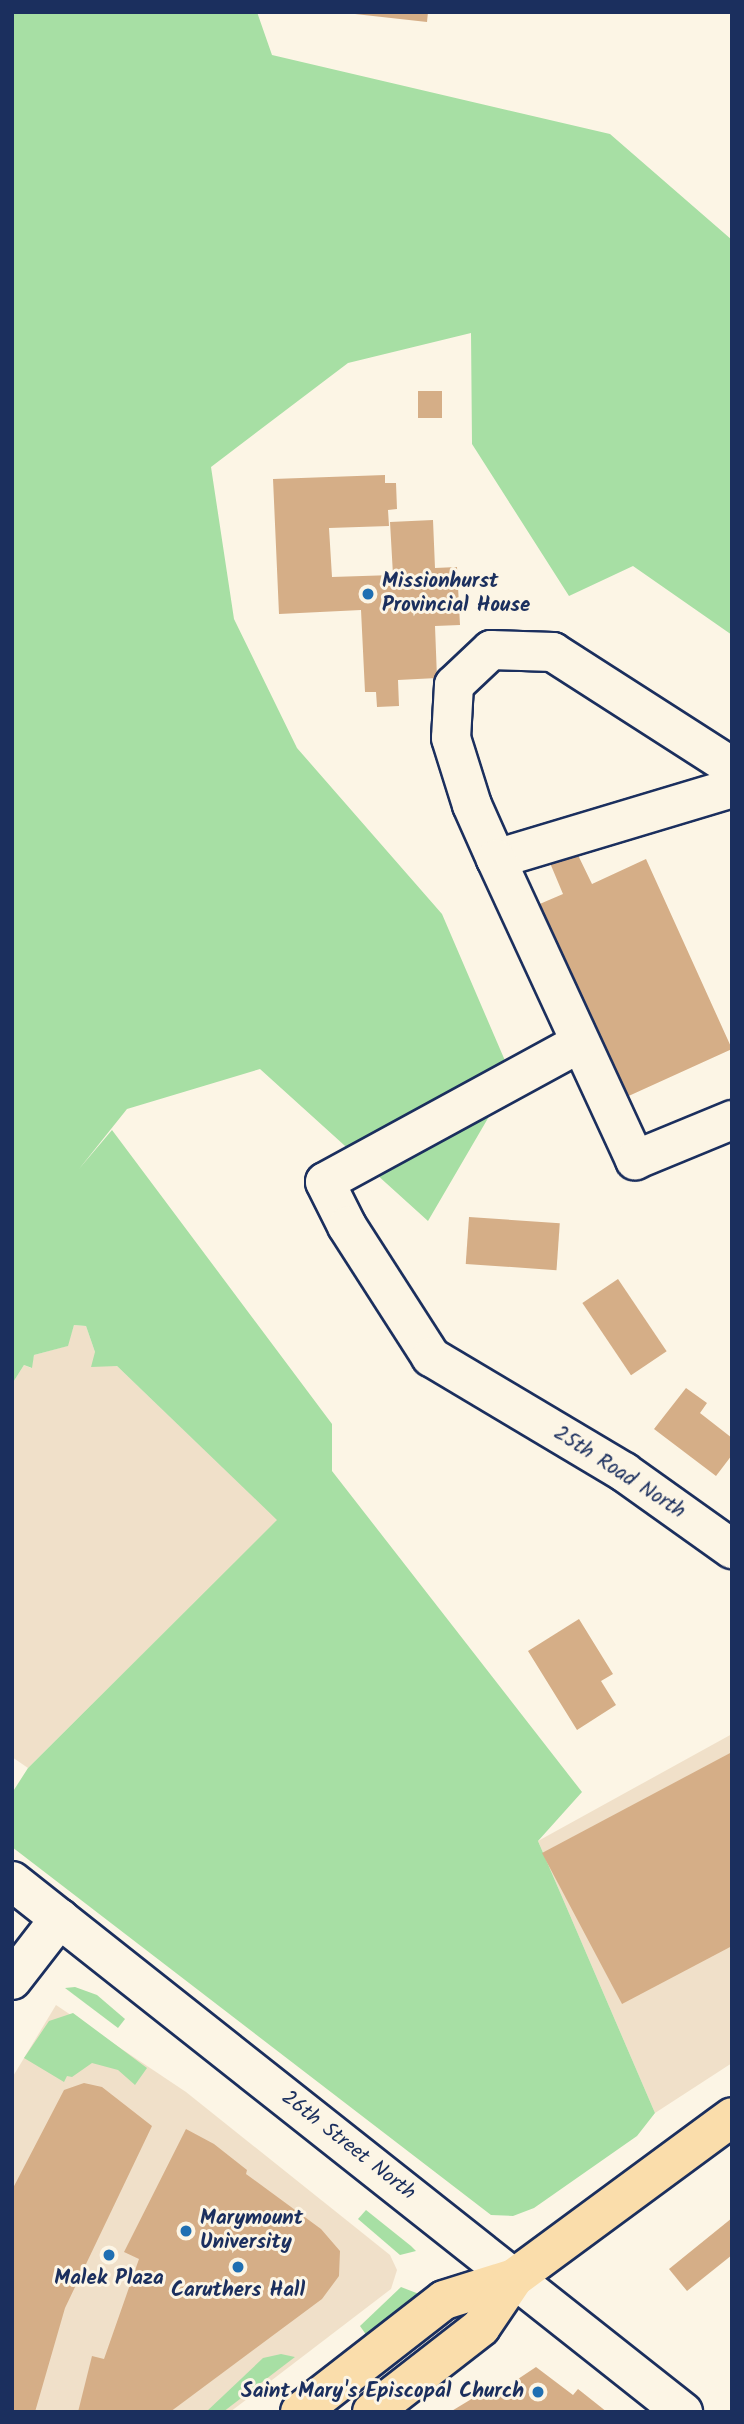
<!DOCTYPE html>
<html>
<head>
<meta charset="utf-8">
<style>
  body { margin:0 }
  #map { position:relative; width:744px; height:2424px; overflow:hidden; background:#fcf5e5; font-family:Kalam,sans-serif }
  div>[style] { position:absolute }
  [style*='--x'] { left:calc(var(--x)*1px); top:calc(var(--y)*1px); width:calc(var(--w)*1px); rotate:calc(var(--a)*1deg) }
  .built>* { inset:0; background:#f0e0c9 }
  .green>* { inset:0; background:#a7dfa4 }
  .building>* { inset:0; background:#d5ae87; transform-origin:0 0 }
  .roads { filter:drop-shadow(2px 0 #1b2f5e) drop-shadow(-2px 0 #1b2f5e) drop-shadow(0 2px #1b2f5e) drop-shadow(0 -2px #1b2f5e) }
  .minor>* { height:38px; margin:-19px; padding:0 19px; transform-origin:19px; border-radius:19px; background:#fcf5e5 }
  .major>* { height:38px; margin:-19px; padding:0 19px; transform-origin:19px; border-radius:19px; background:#faddab }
  .dots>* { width:19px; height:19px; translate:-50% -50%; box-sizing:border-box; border:4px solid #fcf5e5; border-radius:50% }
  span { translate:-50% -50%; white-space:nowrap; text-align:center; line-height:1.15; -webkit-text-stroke:6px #fcf5e5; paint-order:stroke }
  .poi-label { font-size:21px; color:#1b2f5e; font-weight:700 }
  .left { translate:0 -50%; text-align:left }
  .right { translate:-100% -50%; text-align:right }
  .street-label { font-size:21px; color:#1b2f5e }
  .frame { position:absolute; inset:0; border:14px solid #1b2f5e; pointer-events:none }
</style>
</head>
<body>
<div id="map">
  <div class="built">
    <div style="clip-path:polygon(74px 1325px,86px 1326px,95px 1352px,117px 1366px,278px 1520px,28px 1768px,12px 1757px,12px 1384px,24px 1365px,31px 1368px,34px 1355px,67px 1346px)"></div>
    <div style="clip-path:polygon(732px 1734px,732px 2063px,655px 2113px,538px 1841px)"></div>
    <div style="clip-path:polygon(56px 2005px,186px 2092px,390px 2255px,397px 2270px,391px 2289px,230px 2412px,12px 2412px,12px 2078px)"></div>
  </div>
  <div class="green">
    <div style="clip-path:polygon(12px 12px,257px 12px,272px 55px,610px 134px,732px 240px,732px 635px,633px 566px,569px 596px,472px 444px,471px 333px,348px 363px,211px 467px,234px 619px,297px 748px,442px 914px,512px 1077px,428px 1221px,260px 1069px,127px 1109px,79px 1169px,112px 1130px,332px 1424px,332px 1471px,582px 1792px,538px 1841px,655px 2113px,637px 2136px,534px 2208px,513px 2216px,491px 2215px,12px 1847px,12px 1793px,28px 1768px,277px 1520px,117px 1366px,91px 1367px,95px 1352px,86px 1326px,74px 1325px,68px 1346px,34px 1355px,32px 1368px,24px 1365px,12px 1384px)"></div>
    <div style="clip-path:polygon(75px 1987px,97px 1995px,125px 2019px,118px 2028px,65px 1988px)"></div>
    <div style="clip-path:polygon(73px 2013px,147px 2068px,135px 2085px,118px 2070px,92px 2063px,72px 2077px,67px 2076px,64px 2082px,24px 2058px,49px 2021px)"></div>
    <div style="clip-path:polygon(366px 2210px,411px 2246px,416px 2251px,400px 2255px,358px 2219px)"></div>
    <div style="clip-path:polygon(401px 2287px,419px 2294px,367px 2336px,360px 2326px)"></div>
    <div style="clip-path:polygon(281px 2354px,295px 2357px,223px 2412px,206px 2412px,263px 2358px)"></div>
  </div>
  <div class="building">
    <div style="clip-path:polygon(337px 12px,428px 12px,427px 22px)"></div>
    <div style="left:418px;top:391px;width:24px;height:27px"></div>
    <div style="clip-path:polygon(385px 475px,385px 483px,396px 483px,397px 509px,388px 510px,389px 526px,329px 528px,332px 577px,393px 575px,390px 522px,433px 520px,435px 568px,457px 567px,460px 625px,435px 626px,437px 678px,398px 680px,399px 706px,377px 707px,376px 692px,365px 692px,361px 610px,279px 614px,273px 479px)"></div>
    <div style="clip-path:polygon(576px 851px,592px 884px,646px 859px,732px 1049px,622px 1099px,535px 906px,563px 894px,550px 863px)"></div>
    <div style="left:469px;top:1217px;width:91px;height:47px;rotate:4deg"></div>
    <div style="left:618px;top:1279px;width:87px;height:43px;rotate:56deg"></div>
    <div style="clip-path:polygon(686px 1388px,707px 1403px,700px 1413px,732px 1438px,732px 1455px,716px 1476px,654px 1429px)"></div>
    <div style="clip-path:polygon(579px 1619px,613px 1674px,601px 1681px,616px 1705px,577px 1730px,528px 1651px)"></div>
    <div style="clip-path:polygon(732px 1752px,732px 1946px,622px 2004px,542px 1853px)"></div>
    <div style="clip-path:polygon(84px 2083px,102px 2087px,152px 2126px,65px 2308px,35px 2412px,12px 2412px,12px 2190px,64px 2090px)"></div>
    <div style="clip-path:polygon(186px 2129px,214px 2144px,247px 2170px,246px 2174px,321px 2229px,340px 2251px,339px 2276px,322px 2299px,170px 2412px,78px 2412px,92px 2356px,104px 2359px,139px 2259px,124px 2252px)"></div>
    <div style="clip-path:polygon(732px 2218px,732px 2255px,687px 2291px,669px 2269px)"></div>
    <div style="clip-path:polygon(536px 2367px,573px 2395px,578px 2389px,607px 2412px,450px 2412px,493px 2386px,499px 2397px,519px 2386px,515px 2381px)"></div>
  </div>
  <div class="roads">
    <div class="minor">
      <div style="--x:732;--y:767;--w:213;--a:-147.3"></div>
      <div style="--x:553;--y:652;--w:62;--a:-178.2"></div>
      <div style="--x:491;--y:650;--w:51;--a:136.6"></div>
      <div style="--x:454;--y:685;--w:53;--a:93.2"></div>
      <div style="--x:451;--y:738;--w:70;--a:72.6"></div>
      <div style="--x:472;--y:805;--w:59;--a:66"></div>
      <div style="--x:496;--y:859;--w:246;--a:-16.7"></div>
      <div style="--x:496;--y:859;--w:332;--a:65.2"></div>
      <div style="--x:635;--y:1160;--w:105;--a:-22.4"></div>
      <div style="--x:578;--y:1044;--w:288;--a:151.4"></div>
      <div style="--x:325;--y:1182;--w:49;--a:63.4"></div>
      <div style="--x:347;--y:1226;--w:156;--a:57.3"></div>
      <div style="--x:431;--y:1357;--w:225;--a:30.8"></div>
      <div style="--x:624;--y:1472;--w:133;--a:35.5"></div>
      <div style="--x:12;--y:1881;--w:856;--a:38.36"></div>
      <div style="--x:12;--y:1980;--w:78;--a:-52.3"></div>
    </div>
    <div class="major">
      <div style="--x:300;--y:2412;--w:182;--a:-37.9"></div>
      <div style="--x:444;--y:2300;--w:73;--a:-17.4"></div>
      <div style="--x:514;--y:2278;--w:271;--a:-36.4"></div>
      <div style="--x:372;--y:2412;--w:138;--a:-37.9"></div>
      <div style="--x:481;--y:2327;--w:59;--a:-56"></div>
    </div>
  </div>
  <div class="dots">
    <div style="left:368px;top:594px;background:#1f6fb2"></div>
    <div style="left:186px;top:2231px;background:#1f6fb2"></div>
    <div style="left:109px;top:2255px;background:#1f6fb2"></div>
    <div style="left:238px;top:2267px;background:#1f6fb2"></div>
    <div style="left:538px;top:2392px;background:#1f6fb2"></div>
  </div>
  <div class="poi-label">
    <span class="left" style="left:382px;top:594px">Missionhurst<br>Provincial House</span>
    <span class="left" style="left:200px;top:2231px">Marymount<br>University</span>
    <span style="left:109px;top:2279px">Malek Plaza</span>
    <span style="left:238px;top:2291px">Caruthers Hall</span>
    <span class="right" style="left:524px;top:2392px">Saint Mary's Episcopal Church</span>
  </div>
  <div class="street-label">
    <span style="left:619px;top:1473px;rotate:33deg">25th Road North</span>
    <span style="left:348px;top:2146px;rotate:38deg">26th Street North</span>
  </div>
  <div class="frame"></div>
</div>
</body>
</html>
